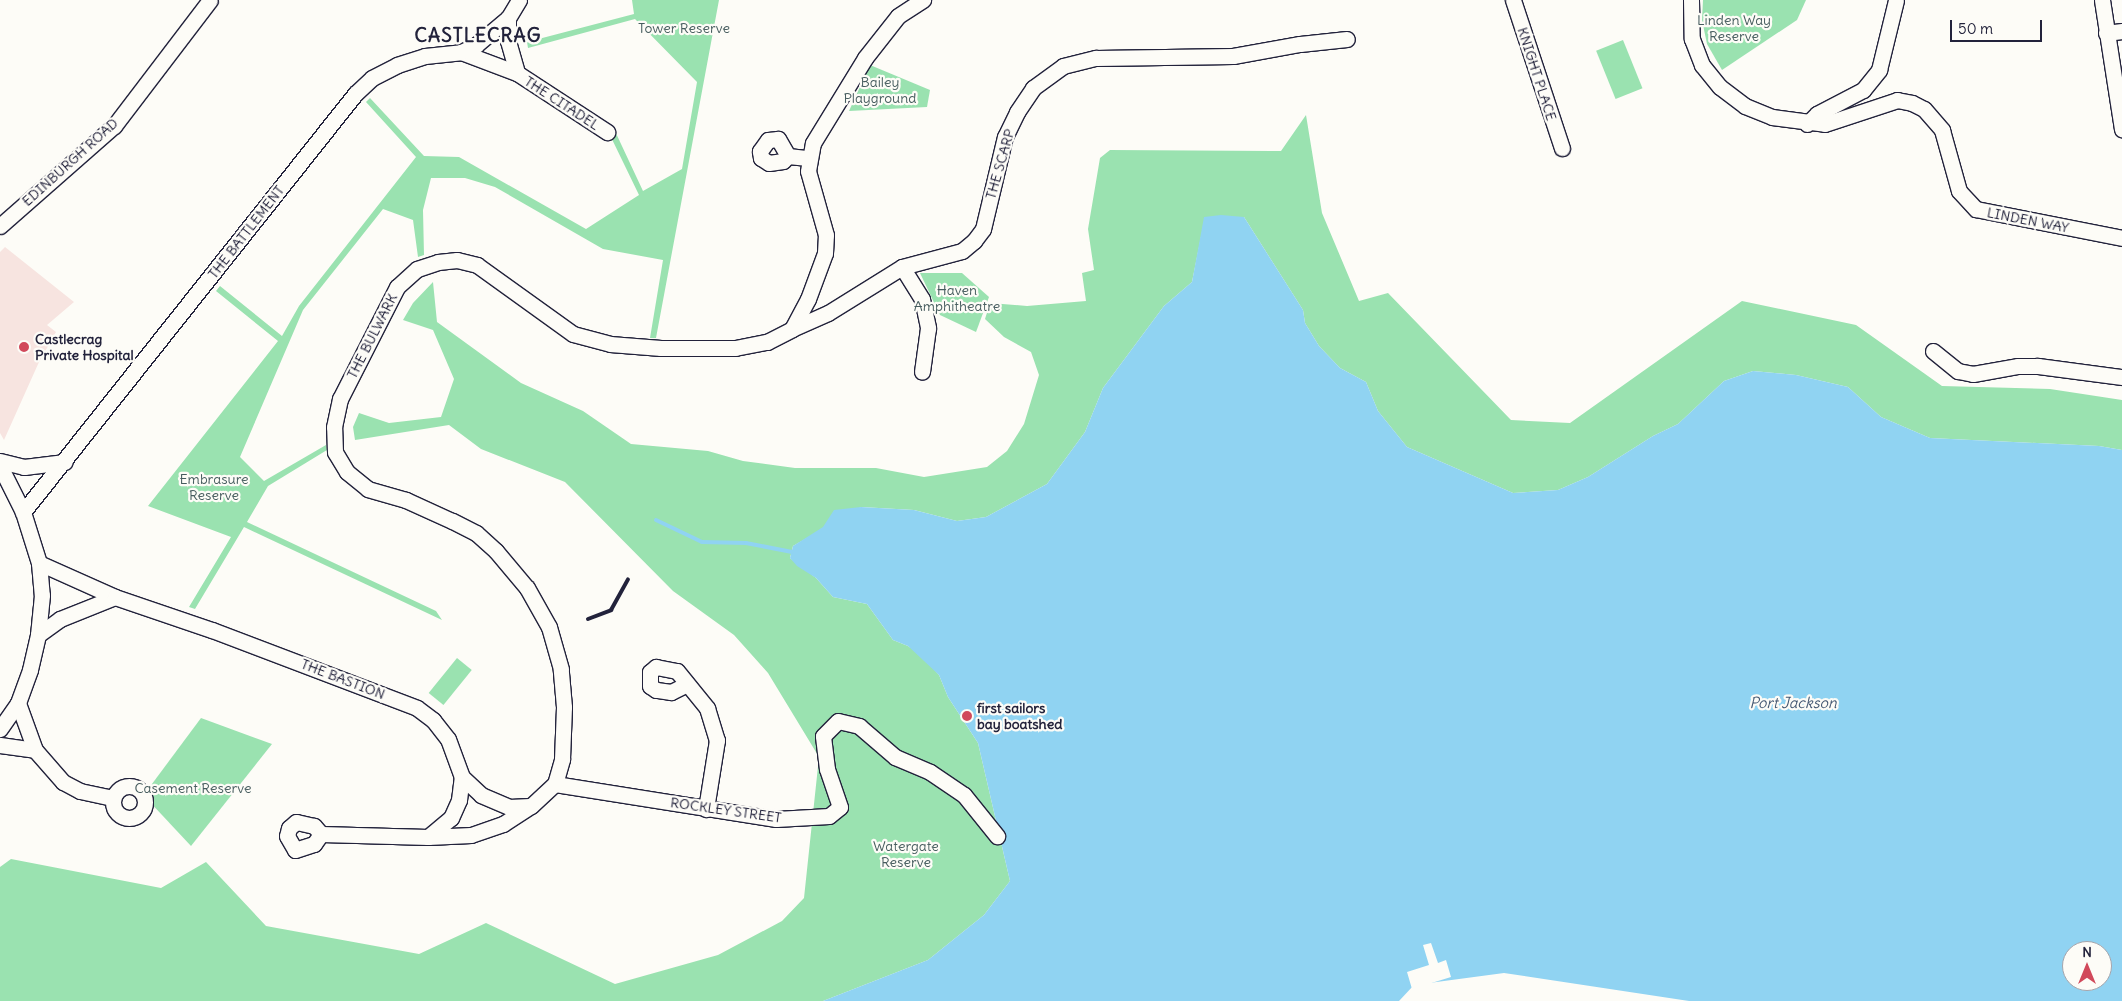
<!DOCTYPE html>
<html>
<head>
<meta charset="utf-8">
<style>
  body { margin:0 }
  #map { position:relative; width:2122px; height:1001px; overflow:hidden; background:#fdfcf7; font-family:Delius,sans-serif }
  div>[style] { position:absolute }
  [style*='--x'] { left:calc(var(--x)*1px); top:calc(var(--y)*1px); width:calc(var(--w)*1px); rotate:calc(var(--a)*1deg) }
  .built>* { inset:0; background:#f7e4e0 }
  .green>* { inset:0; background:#9ae2b0; transform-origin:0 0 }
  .water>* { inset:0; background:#90d3f2 }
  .pier>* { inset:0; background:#fdfcf7 }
  .stream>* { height:4px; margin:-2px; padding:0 2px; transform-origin:2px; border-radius:2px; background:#90d3f2 }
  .roads { filter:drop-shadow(1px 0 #22223b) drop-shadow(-1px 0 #22223b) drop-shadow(0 1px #22223b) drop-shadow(0 -1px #22223b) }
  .minor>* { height:15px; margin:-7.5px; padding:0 7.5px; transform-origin:7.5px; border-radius:7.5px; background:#fdfcf7 }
  .minor>.ring { margin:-7.5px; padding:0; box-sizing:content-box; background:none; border:15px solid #fdfcf7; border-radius:50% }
  .rail>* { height:4px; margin:-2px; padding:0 2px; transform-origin:2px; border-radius:2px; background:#22223b }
  .dots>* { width:14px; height:14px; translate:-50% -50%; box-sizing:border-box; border:2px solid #fdfcf7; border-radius:50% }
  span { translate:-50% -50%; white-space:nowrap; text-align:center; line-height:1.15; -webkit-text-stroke:4.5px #fdfcf7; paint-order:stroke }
  .park-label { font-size:14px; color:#465c5e }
  .street-label { font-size:14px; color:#22223b }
  .poi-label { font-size:14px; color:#22223b; font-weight:700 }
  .left { translate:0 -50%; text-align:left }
  .water-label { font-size:15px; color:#435772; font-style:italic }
  .district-label { font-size:19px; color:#22223b; font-weight:700; letter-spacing:1px }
  .north { position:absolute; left:2062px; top:941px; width:50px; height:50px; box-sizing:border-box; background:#fdfcf7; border:1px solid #a5a5ac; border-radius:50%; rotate:0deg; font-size:14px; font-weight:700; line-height:20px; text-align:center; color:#22223b }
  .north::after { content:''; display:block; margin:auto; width:18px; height:22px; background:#d1495b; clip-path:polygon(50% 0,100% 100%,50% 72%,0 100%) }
  .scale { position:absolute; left:1950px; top:20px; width:92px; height:22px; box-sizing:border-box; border:2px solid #22223b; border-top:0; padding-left:6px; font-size:15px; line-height:18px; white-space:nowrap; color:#22223b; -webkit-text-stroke:4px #fdfcf7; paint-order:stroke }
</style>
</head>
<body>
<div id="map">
  <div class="built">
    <div style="clip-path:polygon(5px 247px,74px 302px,47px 325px,56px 332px,39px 362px,4px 440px,0 433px,0 252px)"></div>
  </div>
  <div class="green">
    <div style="clip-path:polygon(632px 0,719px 0,656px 338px,650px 338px,663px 260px,603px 249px,495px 187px,465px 178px,431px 178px,423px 210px,424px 255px,418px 257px,413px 220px,383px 209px,303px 310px,240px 457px,264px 481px,326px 445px,327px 450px,268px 486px,247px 522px,436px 611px,442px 620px,244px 527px,195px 609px,189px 607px,231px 537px,148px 506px,278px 341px,216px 291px,220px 286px,282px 336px,299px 306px,416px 157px,366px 102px,370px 98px,424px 156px,459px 157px,586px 229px,639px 195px,608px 131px,614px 129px,643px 191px,682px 169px,697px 82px,635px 19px,528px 48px,527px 42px,634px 14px)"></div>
    <div style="clip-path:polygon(1703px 0,1806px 0,1797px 20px,1722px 70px,1707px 44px,1702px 20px)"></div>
    <div style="left:1623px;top:40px;width:52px;height:29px;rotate:68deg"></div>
    <div style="clip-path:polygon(870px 65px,930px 90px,927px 107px,849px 111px)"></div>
    <div style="clip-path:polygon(1306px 115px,1322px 213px,1359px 301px,1388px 293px,1511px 420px,1570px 423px,1742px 301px,1856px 325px,1942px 386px,2050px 389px,2122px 400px,2122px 450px,2099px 446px,1930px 438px,1881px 417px,1848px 387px,1796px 375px,1753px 371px,1724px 381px,1678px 424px,1653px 436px,1588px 477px,1558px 490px,1513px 493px,1407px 447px,1378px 411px,1366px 382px,1340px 368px,1319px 346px,1305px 323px,1303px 310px,1244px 217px,1205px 217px,1192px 282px,1164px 306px,1103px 388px,1085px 432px,1047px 484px,986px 517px,957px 521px,914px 510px,861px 507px,793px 546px,790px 558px,816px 578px,833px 597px,867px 604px,893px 640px,908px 646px,923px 657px,939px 675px,948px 697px,978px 743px,1010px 881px,984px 915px,928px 960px,823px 1001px,0 1001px,0 867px,11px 859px,161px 888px,206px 862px,266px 926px,419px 954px,486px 923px,615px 984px,718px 955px,782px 921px,804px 898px,819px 757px,768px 673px,734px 635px,673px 591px,565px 482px,481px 449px,449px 425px,355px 440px,353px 427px,359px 413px,389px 423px,441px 417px,454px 379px,433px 330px,403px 320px,413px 303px,433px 282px,437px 322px,521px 383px,583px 411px,631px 444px,708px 451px,743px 461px,795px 468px,876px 468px,924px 477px,987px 467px,1007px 451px,1024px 424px,1039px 375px,1031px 352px,1004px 337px,985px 319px,990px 303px,1027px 306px,1086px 301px,1082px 273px,1094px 270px,1088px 229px,1100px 158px,1110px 150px,1281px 151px)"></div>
    <div style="clip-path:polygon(920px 273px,962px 273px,989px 297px,976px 332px,940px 315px)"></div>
    <div style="left:457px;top:658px;width:19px;height:45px;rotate:39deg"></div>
    <div style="clip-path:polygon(201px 718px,272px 744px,191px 846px,147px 799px,146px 792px)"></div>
  </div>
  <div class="water">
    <div style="clip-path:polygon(evenodd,1221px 215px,1244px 217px,1303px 310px,1305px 323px,1319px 346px,1340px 368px,1366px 382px,1378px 411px,1407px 447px,1513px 493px,1558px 490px,1588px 477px,1653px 436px,1678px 424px,1724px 381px,1753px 371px,1796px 375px,1848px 387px,1881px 417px,1930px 438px,2099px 446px,2122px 450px,2122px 1001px,1689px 1001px,1504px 973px,1414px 985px,1399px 1001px,823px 1001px,928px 960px,984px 915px,1010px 881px,978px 743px,948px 697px,939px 675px,908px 646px,893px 640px,867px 604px,833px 597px,816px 578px,797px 566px,790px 558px,793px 546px,823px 527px,834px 510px,861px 507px,914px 510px,957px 521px,986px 517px,1047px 484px,1085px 432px,1103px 388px,1164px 306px,1192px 282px,1204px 217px,1221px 215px,2072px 951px,2102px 951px,2102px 981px,2072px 981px,2072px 951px)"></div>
  </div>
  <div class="pier">
    <div style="clip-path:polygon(1431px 943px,1438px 963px,1446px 960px,1451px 977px,1412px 989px,1407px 972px,1429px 965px,1423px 945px)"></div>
  </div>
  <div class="stream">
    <div style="--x:656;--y:520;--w:51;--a:25.6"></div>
    <div style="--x:702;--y:542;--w:44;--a:1.3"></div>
    <div style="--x:746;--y:543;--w:47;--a:11.1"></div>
  </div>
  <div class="roads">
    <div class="minor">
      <div style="--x:519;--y:0;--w:21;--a:121"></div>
      <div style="--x:508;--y:18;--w:23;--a:90"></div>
      <div style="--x:508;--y:41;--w:33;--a:74"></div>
      <div style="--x:517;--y:73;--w:108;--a:33.2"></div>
      <div style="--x:1513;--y:0;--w:156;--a:71.7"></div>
      <div style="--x:1691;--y:0;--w:39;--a:89"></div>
      <div style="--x:1692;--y:39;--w:28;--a:69"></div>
      <div style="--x:1702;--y:65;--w:28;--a:51"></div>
      <div style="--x:1720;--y:87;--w:31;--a:37"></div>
      <div style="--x:1745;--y:106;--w:29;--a:22"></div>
      <div style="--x:1772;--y:117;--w:53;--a:7.5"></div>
      <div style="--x:1825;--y:124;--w:76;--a:-18.4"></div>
      <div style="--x:1897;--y:100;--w:15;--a:11"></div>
      <div style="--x:1912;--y:103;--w:13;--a:27"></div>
      <div style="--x:1924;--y:109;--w:28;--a:49"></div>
      <div style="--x:1942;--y:130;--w:63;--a:74.4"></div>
      <div style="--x:1959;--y:191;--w:25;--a:47"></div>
      <div style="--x:1976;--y:209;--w:149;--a:11.2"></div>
      <div style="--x:2102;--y:0;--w:131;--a:81.2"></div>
      <div style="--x:2106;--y:33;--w:16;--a:-7"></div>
      <div style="--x:461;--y:52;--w:60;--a:20.6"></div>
      <div style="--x:1807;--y:124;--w:14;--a:-45"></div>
      <div style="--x:1817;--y:114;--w:52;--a:-27.6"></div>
      <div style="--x:1863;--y:90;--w:26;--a:-51"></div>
      <div style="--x:1879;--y:70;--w:72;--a:-76.3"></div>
      <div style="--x:788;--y:156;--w:20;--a:-120"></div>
      <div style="--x:778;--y:139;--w:10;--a:174"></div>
      <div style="--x:768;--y:140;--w:14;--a:126"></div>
      <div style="--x:760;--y:151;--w:7;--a:82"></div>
      <div style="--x:761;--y:158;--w:9;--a:32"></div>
      <div style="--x:769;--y:163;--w:14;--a:-8"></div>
      <div style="--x:783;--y:161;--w:7;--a:-45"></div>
      <div style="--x:788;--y:156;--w:20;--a:6"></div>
      <div style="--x:0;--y:226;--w:152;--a:-41.3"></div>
      <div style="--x:114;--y:126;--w:158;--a:-52.7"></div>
      <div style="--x:902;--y:267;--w:38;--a:58"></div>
      <div style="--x:922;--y:299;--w:30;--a:78"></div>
      <div style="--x:928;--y:328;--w:44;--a:97.8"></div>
      <div style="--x:792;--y:329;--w:39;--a:-24"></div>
      <div style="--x:828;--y:313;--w:87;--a:-31.9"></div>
      <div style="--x:902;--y:267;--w:62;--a:-14.9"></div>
      <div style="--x:962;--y:251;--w:16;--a:-40"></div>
      <div style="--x:974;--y:241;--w:15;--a:-53"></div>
      <div style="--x:983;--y:229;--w:95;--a:-76.6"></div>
      <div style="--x:1005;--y:137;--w:28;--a:-64"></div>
      <div style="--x:1017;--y:112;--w:29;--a:-56"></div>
      <div style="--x:1033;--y:88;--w:37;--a:-36"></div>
      <div style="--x:1063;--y:66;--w:34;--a:-14"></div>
      <div style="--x:1096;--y:58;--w:137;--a:-0.8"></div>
      <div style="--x:1233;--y:56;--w:68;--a:-10.2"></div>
      <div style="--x:1300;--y:44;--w:47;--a:-6.1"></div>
      <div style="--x:1933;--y:351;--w:32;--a:39"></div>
      <div style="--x:1958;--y:371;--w:15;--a:11"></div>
      <div style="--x:1973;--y:374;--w:46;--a:-10.1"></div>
      <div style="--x:2018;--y:366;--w:20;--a:0"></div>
      <div style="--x:2038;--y:366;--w:85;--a:7.5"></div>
      <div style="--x:0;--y:461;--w:25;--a:14"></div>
      <div style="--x:24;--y:467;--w:41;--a:-7"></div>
      <div style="--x:0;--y:466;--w:51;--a:63.4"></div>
      <div style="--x:23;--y:512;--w:53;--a:72.6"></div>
      <div style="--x:39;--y:563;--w:32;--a:85"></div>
      <div style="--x:42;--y:595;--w:40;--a:95.7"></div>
      <div style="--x:38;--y:635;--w:36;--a:103"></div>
      <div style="--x:30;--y:670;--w:35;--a:110"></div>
      <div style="--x:18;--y:703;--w:32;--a:125"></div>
      <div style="--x:23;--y:512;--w:534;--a:-51.54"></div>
      <div style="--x:355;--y:94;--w:23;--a:-43"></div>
      <div style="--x:372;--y:78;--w:28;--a:-27"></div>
      <div style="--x:397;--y:65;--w:29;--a:-18"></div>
      <div style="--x:425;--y:56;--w:36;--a:-6"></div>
      <div style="--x:461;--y:52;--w:17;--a:-25"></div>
      <div style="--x:476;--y:45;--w:42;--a:-40.2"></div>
      <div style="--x:39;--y:563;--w:83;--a:24.1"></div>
      <div style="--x:38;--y:635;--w:27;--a:-36"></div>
      <div style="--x:60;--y:619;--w:59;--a:-21.8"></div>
      <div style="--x:115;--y:597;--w:102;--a:18.8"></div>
      <div style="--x:212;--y:630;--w:219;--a:20.8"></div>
      <div style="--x:417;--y:708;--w:20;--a:37"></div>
      <div style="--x:433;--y:720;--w:24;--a:52"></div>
      <div style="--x:448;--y:739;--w:40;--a:69.8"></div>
      <div style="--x:462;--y:777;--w:26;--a:43"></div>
      <div style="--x:481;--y:795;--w:30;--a:23"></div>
      <div style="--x:509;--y:807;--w:21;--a:-3"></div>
      <div style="--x:687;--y:684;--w:18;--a:153"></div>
      <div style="--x:671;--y:692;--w:15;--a:-172"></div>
      <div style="--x:656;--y:690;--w:7;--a:-146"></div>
      <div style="--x:650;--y:686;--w:14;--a:-90"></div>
      <div style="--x:650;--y:672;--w:8;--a:-40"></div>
      <div style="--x:656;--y:667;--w:21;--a:11"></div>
      <div style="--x:677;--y:671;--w:48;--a:51"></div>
      <div style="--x:707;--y:708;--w:34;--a:73"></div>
      <div style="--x:717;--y:740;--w:70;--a:99.1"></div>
      <div style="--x:0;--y:745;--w:35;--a:8"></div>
      <div style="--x:35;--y:750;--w:50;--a:-109.9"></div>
      <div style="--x:35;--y:750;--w:43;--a:48.8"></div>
      <div style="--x:63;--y:782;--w:19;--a:28"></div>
      <div style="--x:80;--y:791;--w:34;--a:12"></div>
      <div style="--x:555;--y:784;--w:224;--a:9"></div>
      <div style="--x:776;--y:819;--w:53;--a:-3.2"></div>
      <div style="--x:829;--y:816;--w:14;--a:-39"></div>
      <div style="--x:840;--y:807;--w:40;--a:-108.9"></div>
      <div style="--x:827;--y:769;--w:33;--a:-97"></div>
      <div style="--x:823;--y:736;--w:21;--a:-45"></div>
      <div style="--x:838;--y:721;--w:22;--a:13"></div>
      <div style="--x:859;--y:726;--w:48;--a:40.7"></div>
      <div style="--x:895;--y:757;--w:38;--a:23"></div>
      <div style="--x:930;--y:772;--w:41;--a:34.1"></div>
      <div style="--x:964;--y:795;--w:53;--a:51.2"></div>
      <div class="ring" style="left:113px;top:786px;width:17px;height:17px"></div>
      <div style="--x:321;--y:834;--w:11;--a:-131"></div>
      <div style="--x:314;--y:826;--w:18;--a:-167"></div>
      <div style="--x:296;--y:822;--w:9;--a:139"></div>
      <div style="--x:289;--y:828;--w:8;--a:104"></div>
      <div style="--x:287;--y:836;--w:16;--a:60"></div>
      <div style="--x:295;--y:850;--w:20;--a:-18"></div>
      <div style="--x:314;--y:844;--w:12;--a:-55"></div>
      <div style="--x:321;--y:834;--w:107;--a:1.6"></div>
      <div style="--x:428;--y:837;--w:30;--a:-40"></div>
      <div style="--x:451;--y:818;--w:20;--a:-66"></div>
      <div style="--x:459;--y:800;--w:23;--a:-83"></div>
      <div style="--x:428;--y:837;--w:43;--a:-2.7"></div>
      <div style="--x:471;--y:835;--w:34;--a:-19"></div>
      <div style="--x:503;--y:824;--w:33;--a:-33"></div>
      <div style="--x:531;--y:806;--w:33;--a:-43"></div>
      <div style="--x:555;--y:784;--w:26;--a:-74"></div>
      <div style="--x:562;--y:759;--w:52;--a:-87.8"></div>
      <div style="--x:564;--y:707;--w:38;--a:-95"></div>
      <div style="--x:561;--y:669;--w:44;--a:-105.9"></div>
      <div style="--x:549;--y:627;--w:45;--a:-119.4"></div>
      <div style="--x:527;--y:588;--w:48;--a:-130"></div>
      <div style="--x:496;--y:551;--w:27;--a:-138"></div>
      <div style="--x:476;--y:533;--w:27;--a:-153"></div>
      <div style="--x:452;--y:521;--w:51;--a:-155.5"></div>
      <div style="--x:406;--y:500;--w:40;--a:-164"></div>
      <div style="--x:368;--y:489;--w:27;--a:-141"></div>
      <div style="--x:347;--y:472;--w:23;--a:-121"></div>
      <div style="--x:335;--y:452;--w:25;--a:-92"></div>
      <div style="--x:334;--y:427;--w:29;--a:-78"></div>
      <div style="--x:340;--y:399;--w:126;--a:-63"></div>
      <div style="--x:397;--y:287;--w:27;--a:-42"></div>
      <div style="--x:417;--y:269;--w:22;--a:-18"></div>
      <div style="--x:438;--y:262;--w:19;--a:-6"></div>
      <div style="--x:457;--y:260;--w:21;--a:14"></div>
      <div style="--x:477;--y:265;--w:118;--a:35.7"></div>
      <div style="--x:573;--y:334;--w:38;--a:15"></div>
      <div style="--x:610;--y:344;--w:51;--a:4.5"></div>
      <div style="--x:661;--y:348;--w:74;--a:0"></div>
      <div style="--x:735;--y:348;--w:33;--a:-11"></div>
      <div style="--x:767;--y:342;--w:28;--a:-27"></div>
      <div style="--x:792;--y:329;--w:34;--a:-62"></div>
      <div style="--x:808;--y:299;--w:49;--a:-69.7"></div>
      <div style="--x:825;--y:253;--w:18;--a:-87"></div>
      <div style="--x:826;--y:235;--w:66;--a:-105.7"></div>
      <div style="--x:808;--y:171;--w:28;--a:-80"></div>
      <div style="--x:813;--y:143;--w:100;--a:-58.5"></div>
      <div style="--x:865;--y:58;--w:53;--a:-51.8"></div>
      <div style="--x:898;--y:16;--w:30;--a:-33"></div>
    </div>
  </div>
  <div class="rail">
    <div style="--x:588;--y:619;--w:25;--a:-21"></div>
    <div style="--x:611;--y:610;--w:35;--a:-61"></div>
  </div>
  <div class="dots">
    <div style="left:24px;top:347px;background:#d1495b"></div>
    <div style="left:967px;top:716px;background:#d1495b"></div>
  </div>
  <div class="park-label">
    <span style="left:1734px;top:28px">Linden Way<br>Reserve</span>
    <span style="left:684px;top:28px">Tower Reserve</span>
    <span style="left:880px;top:90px">Bailey<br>Playground</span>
    <span style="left:957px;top:298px">Haven<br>Amphitheatre</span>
    <span style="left:214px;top:487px">Embrasure<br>Reserve</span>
    <span style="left:193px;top:788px">Casement Reserve</span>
    <span style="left:906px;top:854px">Watergate<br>Reserve</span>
  </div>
  <div class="street-label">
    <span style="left:1537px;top:74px;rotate:72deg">KNIGHT PLACE</span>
    <span style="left:562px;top:103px;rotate:33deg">THE CITADEL</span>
    <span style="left:70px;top:162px;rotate:-42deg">EDINBURGH ROAD</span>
    <span style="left:1000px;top:164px;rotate:-74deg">THE SCARP</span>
    <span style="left:2028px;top:220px;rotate:11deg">LINDEN WAY</span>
    <span style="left:246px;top:232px;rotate:-52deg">THE BATTLEMENT</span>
    <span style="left:372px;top:336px;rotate:-63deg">THE BULWARK</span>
    <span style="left:343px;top:679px;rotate:21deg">THE BASTION</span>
    <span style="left:726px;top:810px;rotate:8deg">ROCKLEY STREET</span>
  </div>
  <div class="poi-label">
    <span class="left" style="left:35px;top:347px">Castlecrag<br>Private Hospital</span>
    <span class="left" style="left:977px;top:716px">first sailors<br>bay boatshed</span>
  </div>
  <div class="water-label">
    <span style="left:1793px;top:703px">Port Jackson</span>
  </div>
  <div class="district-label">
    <span style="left:478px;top:36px">CASTLECRAG</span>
  </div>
  <div class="north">N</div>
  <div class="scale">50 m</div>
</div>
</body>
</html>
